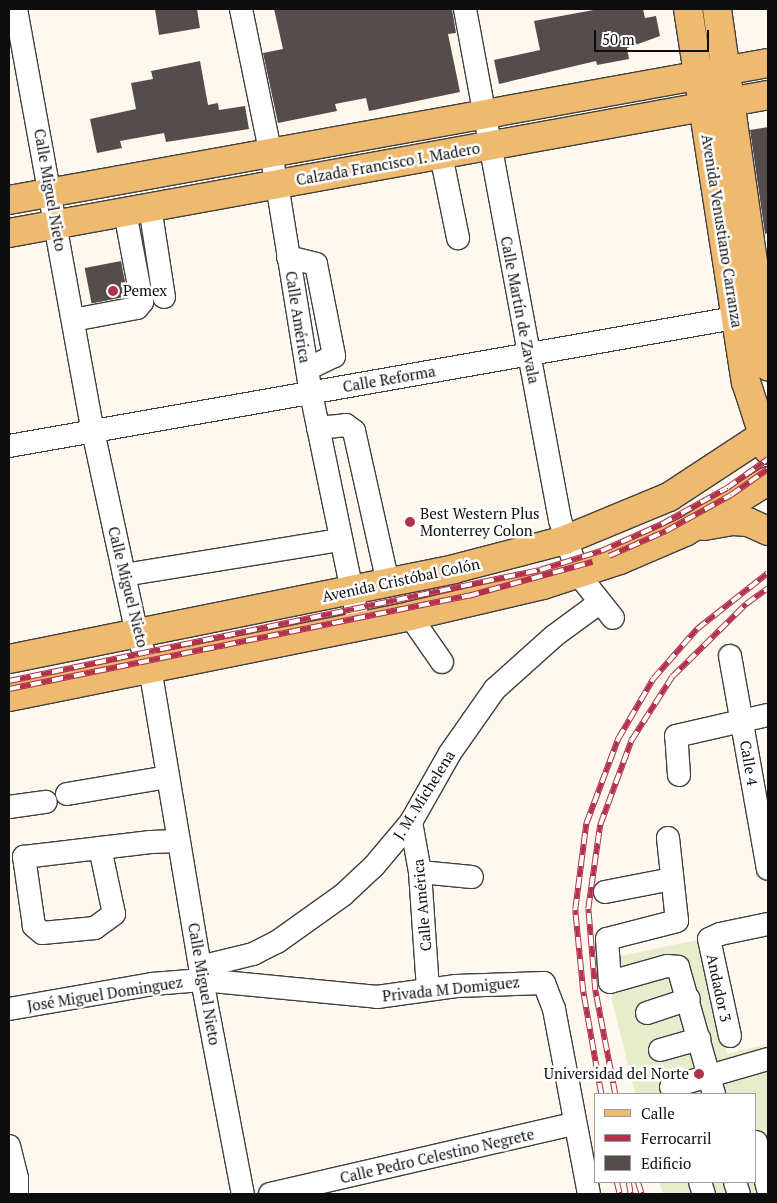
<!DOCTYPE html>
<html>
<head>
<meta charset="utf-8">
<style>
  body { margin:0 }
  #map { position:relative; width:777px; height:1203px; overflow:hidden; background:#fef8ef; font-family:"PT Serif",serif }
  div>[style] { position:absolute }
  [style*='--x'] { left:calc(var(--x)*1px); top:calc(var(--y)*1px); width:calc(var(--w)*1px); rotate:calc(var(--a)*1deg) }
  .pitch>* { inset:0; background:#e7edcc }
  .building>* { inset:0; background:#554d4b; transform-origin:0 0 }
  .roads { filter:drop-shadow(1px 0 #404040) drop-shadow(-1px 0 #404040) drop-shadow(0 1px #404040) drop-shadow(0 -1px #404040) }
  .minor>* { height:22px; margin:-11px; padding:0 11px; transform-origin:11px; border-radius:11px; background:#fff }
  .major>* { height:28px; margin:-14px; padding:0 14px; transform-origin:14px; border-radius:14px; background:#edba70 }
  .rail>* { height:5.5px; margin-top:-2.75px; transform-origin:0; background:repeating-linear-gradient(90deg,#fff 0 11px,#b2314c 0 22px); box-sizing:border-box; border-block:1px solid #b2314c }
  .dots>* { width:14px; height:14px; translate:-50% -50%; box-sizing:border-box; border:2px solid #fff; border-radius:50% }
  span { translate:-50% -50%; white-space:nowrap; text-align:center; line-height:1.15; -webkit-text-stroke:5px #fff; paint-order:stroke }
  .street-label { font-size:15px; color:#0d0d0d }
  .poi-label { font-size:15px; color:#0d0d0d }
  .left { translate:0 -50%; text-align:left }
  .right { translate:-100% -50%; text-align:right }
  .frame { position:absolute; inset:0; border:10px solid #0d0d0d; pointer-events:none }
  .legend { position:absolute; left:594px; top:1093px; width:162px; height:90px; box-sizing:border-box; background:#fff; border:1px solid #9e9e9e; margin:0; padding:6px 9px; list-style:none; font-size:15px; color:#0d0d0d }
  .legend li { display:flex; align-items:center; gap:10px; height:25px }
  .legend b { width:25px; border:1px solid #9e9e9e }
  .scale { position:absolute; left:594px; top:30px; width:115px; height:22px; box-sizing:border-box; border:2px solid #0d0d0d; border-top:0; padding-left:6px; font-size:15px; line-height:18px; white-space:nowrap; color:#0d0d0d; -webkit-text-stroke:4px #fff; paint-order:stroke }
</style>
</head>
<body>
<div id="map">
  <div class="pitch">
    <div style="clip-path:polygon(697px 940px,727px 1054px,768px 1044px,768px 1194px,663px 1194px,659px 1182px,756px 1182px,756px 1094px,635px 1094px,602px 960px)"></div>
  </div>
  <div class="building">
    <div style="clip-path:polygon(155px 9px,197px 9px,200px 28px,159px 35px)"></div>
    <div style="clip-path:polygon(274px 9px,452px 9px,456px 33px,448px 34px,460px 92px,369px 111px,366px 98px,335px 104px,337px 111px,278px 123px,263px 53px,283px 49px)"></div>
    <div style="clip-path:polygon(599px 9px,643px 9px,645px 18px,656px 16px,660px 36px,627px 48px,629px 59px,597px 65px,596px 61px,499px 84px,494px 60px,540px 50px,534px 21px)"></div>
    <div style="clip-path:polygon(200px 61px,208px 105px,218px 103px,219px 110px,245px 106px,249px 129px,166px 142px,164px 133px,120px 141px,122px 148px,97px 153px,90px 119px,136px 109px,131px 83px,153px 79px,151px 71px)"></div>
    <div style="clip-path:polygon(768px 127px,768px 233px,765px 234px,750px 130px)"></div>
    <div style="left:121px;top:261px;width:36px;height:37px;rotate:79deg"></div>
  </div>
  <div class="roads">
    <div class="minor">
      <div style="--x:16;--y:9;--w:429;--a:79.7"></div>
      <div style="--x:93;--y:431;--w:209;--a:77.8"></div>
      <div style="--x:137;--y:635;--w:35;--a:68"></div>
      <div style="--x:150;--y:668;--w:316;--a:80.5"></div>
      <div style="--x:202;--y:980;--w:218;--a:79.2"></div>
      <div style="--x:241;--y:9;--w:179;--a:78.4"></div>
      <div style="--x:277;--y:184;--w:212;--a:80.8"></div>
      <div style="--x:311;--y:393;--w:237;--a:78.3"></div>
      <div style="--x:465;--y:9;--w:520;--a:79.47"></div>
      <div style="--x:560;--y:520;--w:57;--a:71.6"></div>
      <div style="--x:578;--y:574;--w:56;--a:51.5"></div>
      <div style="--x:441;--y:155;--w:85;--a:78.4"></div>
      <div style="--x:150;--y:207;--w:91;--a:81.2"></div>
      <div style="--x:288;--y:257;--w:29;--a:14"></div>
      <div style="--x:316;--y:264;--w:94;--a:78.9"></div>
      <div style="--x:334;--y:356;--w:30;--a:154"></div>
      <div style="--x:73;--y:320;--w:65;--a:-10.6"></div>
      <div style="--x:137;--y:308;--w:8;--a:-50"></div>
      <div style="--x:142;--y:302;--w:92;--a:-100.7"></div>
      <div style="--x:318;--y:428;--w:28;--a:-6"></div>
      <div style="--x:346;--y:425;--w:10;--a:37"></div>
      <div style="--x:354;--y:431;--w:156;--a:77.4"></div>
      <div style="--x:9;--y:446;--w:753;--a:-10.01"></div>
      <div style="--x:124;--y:575;--w:219;--a:-9.2"></div>
      <div style="--x:410;--y:616;--w:56;--a:55.2"></div>
      <div style="--x:730;--y:656;--w:216;--a:79.9"></div>
      <div style="--x:679;--y:775;--w:39;--a:-94"></div>
      <div style="--x:676;--y:736;--w:94;--a:-12.9"></div>
      <div style="--x:67;--y:794;--w:102;--a:-9.6"></div>
      <div style="--x:9;--y:807;--w:37;--a:-8"></div>
      <div style="--x:411;--y:822;--w:51;--a:79.8"></div>
      <div style="--x:420;--y:872;--w:117;--a:86.1"></div>
      <div style="--x:668;--y:838;--w:83;--a:83.8"></div>
      <div style="--x:677;--y:921;--w:72;--a:165.6"></div>
      <div style="--x:607;--y:939;--w:43;--a:86"></div>
      <div style="--x:610;--y:982;--w:59;--a:-15.7"></div>
      <div style="--x:667;--y:966;--w:11;--a:5"></div>
      <div style="--x:678;--y:967;--w:132;--a:74.2"></div>
      <div style="--x:100;--y:848;--w:67;--a:78"></div>
      <div style="--x:114;--y:914;--w:24;--a:144"></div>
      <div style="--x:95;--y:928;--w:53;--a:174.6"></div>
      <div style="--x:42;--y:933;--w:11;--a:-139"></div>
      <div style="--x:34;--y:926;--w:70;--a:-98.2"></div>
      <div style="--x:24;--y:857;--w:77;--a:-6.8"></div>
      <div style="--x:100;--y:848;--w:51;--a:-6.7"></div>
      <div style="--x:151;--y:842;--w:28;--a:-2"></div>
      <div style="--x:420;--y:872;--w:52;--a:5.5"></div>
      <div style="--x:605;--y:892;--w:68;--a:-11"></div>
      <div style="--x:200;--y:967;--w:55;--a:-13.8"></div>
      <div style="--x:253;--y:954;--w:27;--a:-27"></div>
      <div style="--x:277;--y:942;--w:81;--a:-35.5"></div>
      <div style="--x:343;--y:895;--w:42;--a:-43.1"></div>
      <div style="--x:374;--y:866;--w:57;--a:-49.9"></div>
      <div style="--x:411;--y:822;--w:79;--a:-60.5"></div>
      <div style="--x:450;--y:753;--w:78;--a:-54.9"></div>
      <div style="--x:495;--y:689;--w:79;--a:-41.9"></div>
      <div style="--x:554;--y:636;--w:56;--a:-36.3"></div>
      <div style="--x:9;--y:1009;--w:145;--a:-9.9"></div>
      <div style="--x:152;--y:984;--w:50;--a:-4.6"></div>
      <div style="--x:202;--y:980;--w:176;--a:5.5"></div>
      <div style="--x:377;--y:997;--w:80;--a:-7.9"></div>
      <div style="--x:456;--y:986;--w:88;--a:-2"></div>
      <div style="--x:544;--y:983;--w:28;--a:69"></div>
      <div style="--x:554;--y:1009;--w:188;--a:79.3"></div>
      <div style="--x:647;--y:1013;--w:44;--a:-18.4"></div>
      <div style="--x:730;--y:1036;--w:99;--a:-102.2"></div>
      <div style="--x:709;--y:939;--w:12;--a:-24"></div>
      <div style="--x:720;--y:934;--w:49;--a:-11.8"></div>
      <div style="--x:660;--y:1050;--w:41;--a:-15.8"></div>
      <div style="--x:671;--y:1087;--w:101;--a:-16.1"></div>
      <div style="--x:756;--y:1142;--w:49;--a:75.7"></div>
      <div style="--x:9;--y:1146;--w:33;--a:76"></div>
      <div style="--x:17;--y:1178;--w:16;--a:90"></div>
      <div style="--x:700;--y:1182;--w:13;--a:72"></div>
      <div style="--x:735;--y:1182;--w:13;--a:72"></div>
      <div style="--x:270;--y:1194;--w:312;--a:-13"></div>
    </div>
    <div class="major">
      <div style="--x:688;--y:9;--w:377;--a:81.2"></div>
      <div style="--x:746;--y:382;--w:71;--a:72.1"></div>
      <div style="--x:717;--y:9;--w:361;--a:81.9"></div>
      <div style="--x:9;--y:200;--w:771;--a:-10.23"></div>
      <div style="--x:9;--y:233;--w:771;--a:-10.3"></div>
      <div style="--x:704;--y:526;--w:29;--a:-10"></div>
      <div style="--x:733;--y:521;--w:15;--a:4"></div>
      <div style="--x:748;--y:522;--w:22;--a:24"></div>
      <div style="--x:9;--y:659;--w:454;--a:-11.4"></div>
      <div style="--x:454;--y:569;--w:115;--a:-14.6"></div>
      <div style="--x:565;--y:540;--w:113;--a:-22.5"></div>
      <div style="--x:669;--y:497;--w:118;--a:-33.3"></div>
      <div style="--x:9;--y:697;--w:409;--a:-11.4"></div>
      <div style="--x:410;--y:616;--w:137;--a:-13.1"></div>
      <div style="--x:543;--y:585;--w:81;--a:-18"></div>
      <div style="--x:620;--y:560;--w:71;--a:-23.3"></div>
      <div style="--x:685;--y:532;--w:97;--a:-31.6"></div>
    </div>
  </div>
  <div class="rail">
    <div style="--x:609;--y:556;--w:62;--a:-23.7"></div>
    <div style="--x:666;--y:531;--w:74;--a:-29"></div>
    <div style="--x:731;--y:495;--w:45;--a:-35.1"></div>
    <div style="--x:9;--y:681;--w:542;--a:-11.81"></div>
    <div style="--x:540;--y:570;--w:64;--a:-17.3"></div>
    <div style="--x:601;--y:551;--w:67;--a:-23.9"></div>
    <div style="--x:662;--y:524;--w:74;--a:-29"></div>
    <div style="--x:727;--y:488;--w:50;--a:-35.3"></div>
    <div style="--x:9;--y:689;--w:468;--a:-11.5"></div>
    <div style="--x:468;--y:596;--w:129;--a:-15.3"></div>
    <div style="--x:601;--y:1094;--w:104;--a:-100"></div>
    <div style="--x:583;--y:992;--w:82;--a:-95.6"></div>
    <div style="--x:575;--y:910;--w:87;--a:-82.7"></div>
    <div style="--x:586;--y:824;--w:91;--a:-69.4"></div>
    <div style="--x:618;--y:739;--w:69;--a:-59.7"></div>
    <div style="--x:653;--y:679;--w:67;--a:-48.7"></div>
    <div style="--x:697;--y:629;--w:90;--a:-38.3"></div>
    <div style="--x:615;--y:1094;--w:106;--a:-100.9"></div>
    <div style="--x:595;--y:990;--w:81;--a:-94.9"></div>
    <div style="--x:588;--y:909;--w:85;--a:-81.9"></div>
    <div style="--x:600;--y:825;--w:90;--a:-69.7"></div>
    <div style="--x:631;--y:741;--w:76;--a:-57.4"></div>
    <div style="--x:672;--y:677;--w:104;--a:-44.6"></div>
    <div style="--x:746;--y:604;--w:27;--a:-36"></div>
    <div style="--x:617;--y:1182;--w:12;--a:76"></div>
    <div style="--x:629;--y:1182;--w:12;--a:81"></div>
    <div style="--x:638;--y:1182;--w:13;--a:72"></div>
  </div>
  <div class="dots">
    <div style="left:113px;top:291px;background:#b2314c"></div>
    <div style="left:410px;top:522px;background:#b2314c"></div>
    <div style="left:699px;top:1074px;background:#b2314c"></div>
  </div>
  <div class="street-label">
    <span style="left:388px;top:164px;rotate:-10deg">Calzada Francisco I. Madero</span>
    <span style="left:50px;top:190px;rotate:80deg">Calle Miguel Nieto</span>
    <span style="left:722px;top:231px;rotate:81deg">Avenida Venustiano Carranza</span>
    <span style="left:520px;top:310px;rotate:79deg">Calle Martín de Zavala</span>
    <span style="left:298px;top:317px;rotate:81deg">Calle América</span>
    <span style="left:389px;top:379px;rotate:-10deg">Calle Reforma</span>
    <span style="left:401px;top:580px;rotate:-12deg">Avenida Cristóbal Colón</span>
    <span style="left:128px;top:587px;rotate:76deg">Calle Miguel Nieto</span>
    <span style="left:749px;top:763px;rotate:80deg">Calle 4</span>
    <span style="left:424px;top:795px;rotate:-58deg">J. M. Michelena</span>
    <span style="left:422px;top:905px;rotate:-95deg">Calle América</span>
    <span style="left:204px;top:984px;rotate:80deg">Calle Miguel Nieto</span>
    <span style="left:719px;top:988px;rotate:78deg">Andador 3</span>
    <span style="left:451px;top:989px;rotate:-6deg">Privada M Domiguez</span>
    <span style="left:105px;top:994px;rotate:-9deg">José Miguel Dominguez</span>
    <span style="left:437px;top:1156px;rotate:-13deg">Calle Pedro Celestino Negrete</span>
  </div>
  <div class="poi-label">
    <span class="left" style="left:123px;top:291px">Pemex</span>
    <span class="left" style="left:420px;top:522px">Best Western Plus<br>Monterrey Colon</span>
    <span class="right" style="left:689px;top:1074px">Universidad del Norte</span>
  </div>
  <div class="frame"></div>
  <ul class="legend">
  <li><b style="height:6px;background:#edba70"></b>Calle</li>
  <li><b style="height:6px;background:#b2314c"></b>Ferrocarril</li>
  <li><b style="height:14px;background:#554d4b"></b>Edificio</li>
  </ul>
  <div class="scale">50 m</div>
</div>
</body>
</html>
